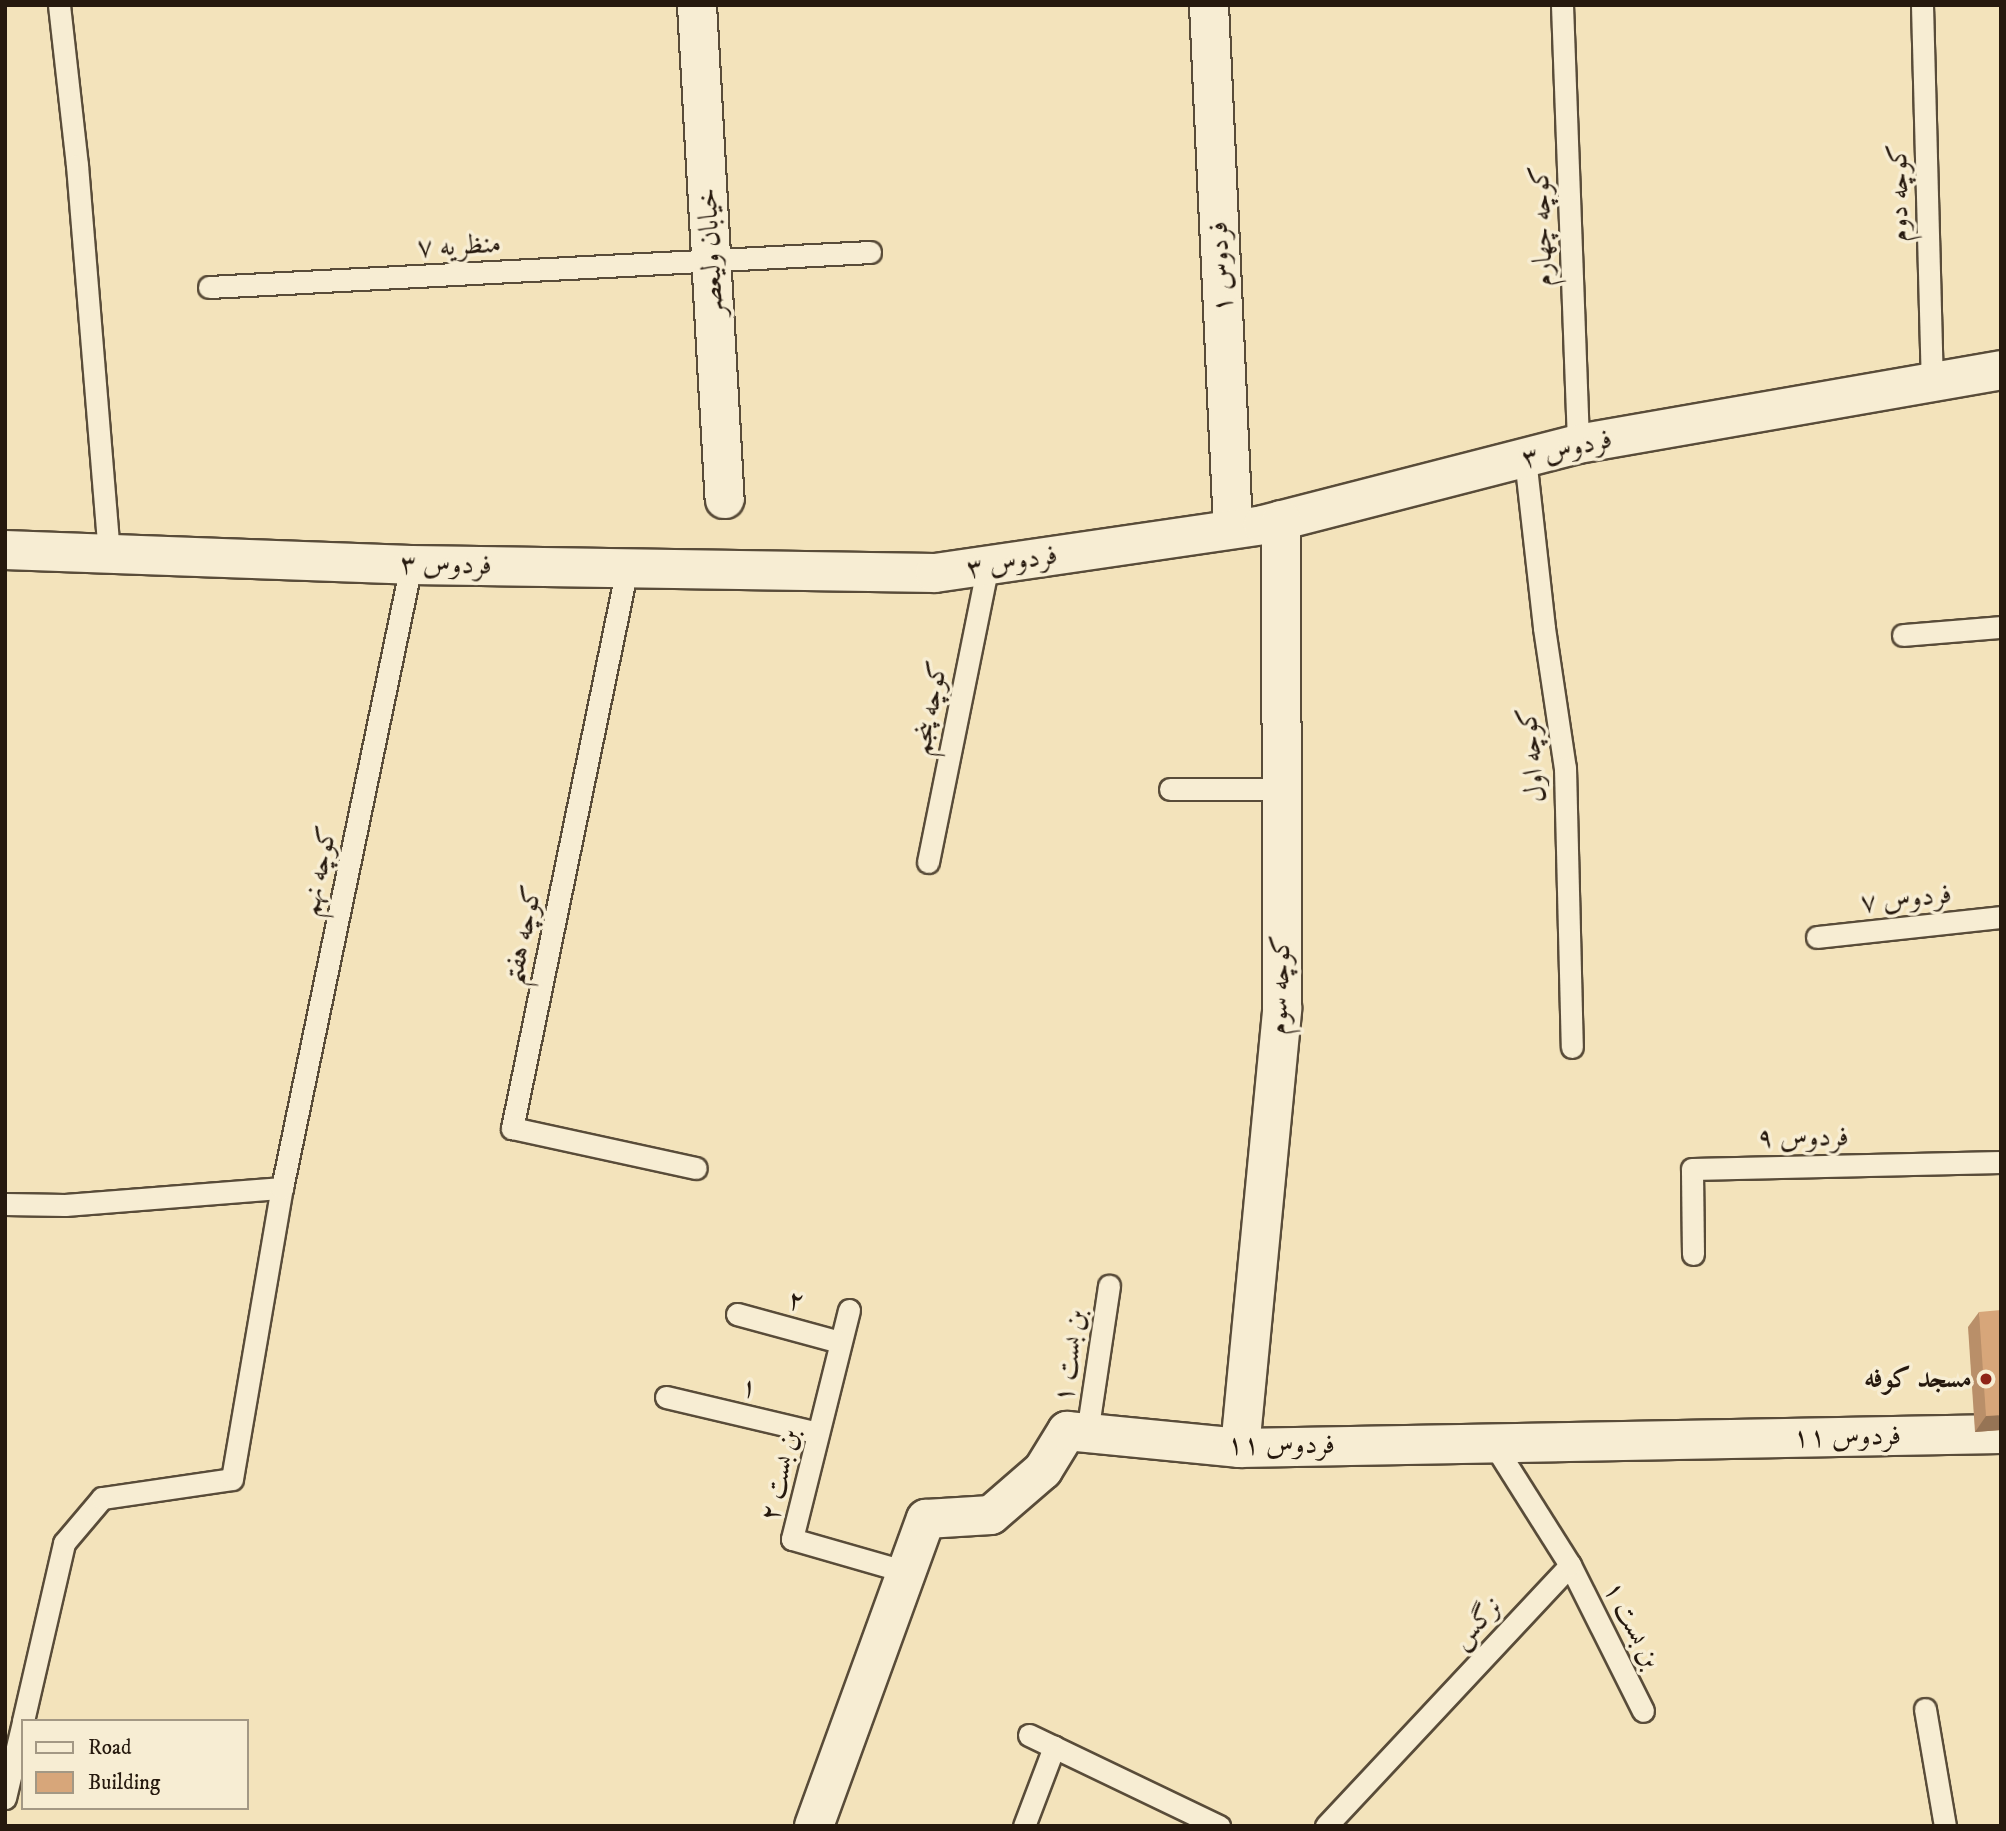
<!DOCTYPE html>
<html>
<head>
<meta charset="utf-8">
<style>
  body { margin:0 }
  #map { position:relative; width:2006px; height:1831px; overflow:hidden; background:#f3e3bb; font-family:"IM FELL DW Pica",Amiri,serif }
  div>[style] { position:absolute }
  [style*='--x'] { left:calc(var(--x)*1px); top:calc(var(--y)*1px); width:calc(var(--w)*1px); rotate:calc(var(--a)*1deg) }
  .roads { filter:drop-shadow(2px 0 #594c39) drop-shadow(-2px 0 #594c39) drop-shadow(0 2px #594c39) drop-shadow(0 -2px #594c39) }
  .lane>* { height:21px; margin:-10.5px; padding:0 10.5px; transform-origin:10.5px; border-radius:10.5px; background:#f7edd3 }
  .street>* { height:38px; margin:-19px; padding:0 19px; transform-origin:19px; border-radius:19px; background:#f7edd3 }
  .wall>* { inset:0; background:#b98f69 }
  .shaded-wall>* { inset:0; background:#967455 }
  .building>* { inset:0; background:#d7a67a }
  .dots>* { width:19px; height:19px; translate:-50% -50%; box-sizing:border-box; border:4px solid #f7edd3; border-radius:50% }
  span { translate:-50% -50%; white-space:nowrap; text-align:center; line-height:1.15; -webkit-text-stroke:7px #f7edd3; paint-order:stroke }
  .street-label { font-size:28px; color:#26190e }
  .poi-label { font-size:28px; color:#26190e; font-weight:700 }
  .right { translate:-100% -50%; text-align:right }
  .frame { position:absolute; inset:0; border:7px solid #26190e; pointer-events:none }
  .legend { position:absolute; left:21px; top:1719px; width:228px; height:91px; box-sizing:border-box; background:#f7edd3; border:2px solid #a39884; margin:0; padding:9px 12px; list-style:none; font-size:21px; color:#26190e }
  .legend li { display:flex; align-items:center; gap:14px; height:35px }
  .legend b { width:35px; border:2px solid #a39884 }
</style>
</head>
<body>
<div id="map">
  <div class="roads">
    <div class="lane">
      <div style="--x:59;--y:5;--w:161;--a:83.6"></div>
      <div style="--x:77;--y:165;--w:390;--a:85.3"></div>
      <div style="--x:1562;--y:5;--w:439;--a:87.9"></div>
      <div style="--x:1922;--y:5;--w:375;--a:88.5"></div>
      <div style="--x:209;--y:287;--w:662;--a:-3.03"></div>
      <div style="--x:1525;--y:458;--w:171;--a:83.6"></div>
      <div style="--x:1544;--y:628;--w:142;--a:81.5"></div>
      <div style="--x:1565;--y:768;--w:279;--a:88.6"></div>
      <div style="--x:627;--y:568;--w:572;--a:101.6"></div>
      <div style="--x:512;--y:1128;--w:188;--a:12.3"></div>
      <div style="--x:1903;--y:635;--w:98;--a:-4.7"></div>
      <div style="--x:1170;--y:789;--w:112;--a:0"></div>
      <div style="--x:928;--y:862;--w:303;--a:-78.6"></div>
      <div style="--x:1817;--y:937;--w:185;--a:-6.2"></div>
      <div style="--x:5;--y:1204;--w:60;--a:1"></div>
      <div style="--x:65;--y:1205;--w:218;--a:-4.5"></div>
      <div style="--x:1693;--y:1254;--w:85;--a:-90.7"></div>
      <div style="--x:1692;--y:1169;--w:309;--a:-1.3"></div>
      <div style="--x:849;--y:1310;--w:236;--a:104"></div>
      <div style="--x:792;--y:1539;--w:120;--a:16"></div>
      <div style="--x:737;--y:1314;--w:107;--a:15.2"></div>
      <div style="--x:666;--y:1397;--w:156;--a:13.3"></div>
      <div style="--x:1087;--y:1433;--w:149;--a:-81.5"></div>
      <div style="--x:1570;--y:1565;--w:163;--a:63.4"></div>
      <div style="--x:1925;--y:1709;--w:119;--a:80.3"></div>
      <div style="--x:23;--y:1721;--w:183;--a:-77"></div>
      <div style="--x:64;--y:1543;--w:59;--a:-49.8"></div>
      <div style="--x:102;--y:1498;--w:131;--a:-8.3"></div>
      <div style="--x:232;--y:1479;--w:295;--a:-80.3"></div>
      <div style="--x:282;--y:1188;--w:636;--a:-78.3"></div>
      <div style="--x:1029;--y:1735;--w:211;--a:25.6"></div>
      <div style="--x:5;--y:1798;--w:78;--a:-76.7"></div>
      <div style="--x:1024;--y:1826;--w:85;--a:-69.2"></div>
      <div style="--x:1326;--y:1826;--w:357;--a:-46.9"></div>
      <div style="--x:1570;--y:1565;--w:144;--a:-122.3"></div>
    </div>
    <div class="street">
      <div style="--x:697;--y:5;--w:495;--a:86.8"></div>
      <div style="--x:1209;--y:5;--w:524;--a:87.37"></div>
      <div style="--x:5;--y:550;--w:406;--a:2.1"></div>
      <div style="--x:411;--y:565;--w:524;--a:0.87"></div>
      <div style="--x:935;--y:573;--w:331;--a:-8.3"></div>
      <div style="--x:1263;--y:525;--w:325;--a:-14.4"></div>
      <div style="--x:1578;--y:444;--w:429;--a:-9.9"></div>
      <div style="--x:1240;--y:1448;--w:442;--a:-84.5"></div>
      <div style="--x:1282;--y:1008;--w:488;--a:-90.1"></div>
      <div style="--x:814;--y:1826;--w:327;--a:-70"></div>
      <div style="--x:926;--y:1519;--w:65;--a:-3.5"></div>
      <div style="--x:991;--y:1515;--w:69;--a:-40.9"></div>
      <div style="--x:1043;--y:1470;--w:46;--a:-58.4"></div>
      <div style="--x:1067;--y:1431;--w:174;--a:5.6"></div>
      <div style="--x:1240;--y:1448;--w:761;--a:-1.05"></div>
    </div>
  </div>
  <div class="wall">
    <div style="clip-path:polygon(1979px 1312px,2001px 1430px,1975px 1432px,1968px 1327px)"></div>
  </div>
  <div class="shaded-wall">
    <div style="clip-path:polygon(2001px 1415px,2001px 1430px,1975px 1432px,1986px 1416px)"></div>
  </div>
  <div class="building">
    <div style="clip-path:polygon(2001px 1310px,2001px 1415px,1986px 1416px,1979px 1312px)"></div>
  </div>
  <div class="dots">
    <div style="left:1986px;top:1379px;background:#8f2418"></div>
  </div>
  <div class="street-label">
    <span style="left:1899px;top:193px;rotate:-91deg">کوچه دوم</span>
    <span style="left:1542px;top:226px;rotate:-92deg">کوچه چهارم</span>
    <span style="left:459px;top:246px;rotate:-3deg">منظریه ۷</span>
    <span style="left:711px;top:252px;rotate:-93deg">خیابان ولیعصر</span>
    <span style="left:1221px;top:267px;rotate:-93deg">فردوس ۱</span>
    <span style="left:1567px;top:449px;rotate:-13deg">فردوس ۳</span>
    <span style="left:1012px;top:562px;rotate:-9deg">فردوس ۳</span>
    <span style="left:446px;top:565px;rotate:1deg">فردوس ۳</span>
    <span style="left:930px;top:708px;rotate:-79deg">کوچه پنجم</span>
    <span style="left:1532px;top:755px;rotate:-96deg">کوچه اول</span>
    <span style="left:319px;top:871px;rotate:-78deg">کوچه نهم</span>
    <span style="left:1906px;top:899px;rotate:-6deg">فردوس ۷</span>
    <span style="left:523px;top:935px;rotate:-78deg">کوچه هفتم</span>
    <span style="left:1280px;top:985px;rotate:-88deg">کوچه سوم</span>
    <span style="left:1803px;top:1138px;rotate:-1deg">فردوس ۹</span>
    <span style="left:796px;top:1301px;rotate:15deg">۲</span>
    <span style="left:1070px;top:1356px;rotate:-82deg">بن بست ۱</span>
    <span style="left:749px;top:1388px;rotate:13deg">۱</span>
    <span style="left:1847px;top:1437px;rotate:-1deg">فردوس ۱۱</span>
    <span style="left:1281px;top:1445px">فردوس ۱۱</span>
    <span style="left:780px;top:1475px;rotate:-77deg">بن بست ۲</span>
    <span style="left:1477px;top:1623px;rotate:-47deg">نرگس</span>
    <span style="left:1632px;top:1625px;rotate:63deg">بن بست ۱</span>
  </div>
  <div class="poi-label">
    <span class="right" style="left:1972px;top:1379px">مسجد کوفه</span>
  </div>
  <div class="frame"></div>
  <ul class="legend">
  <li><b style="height:9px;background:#f7edd3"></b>Road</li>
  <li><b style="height:19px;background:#d7a67a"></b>Building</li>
  </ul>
</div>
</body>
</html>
